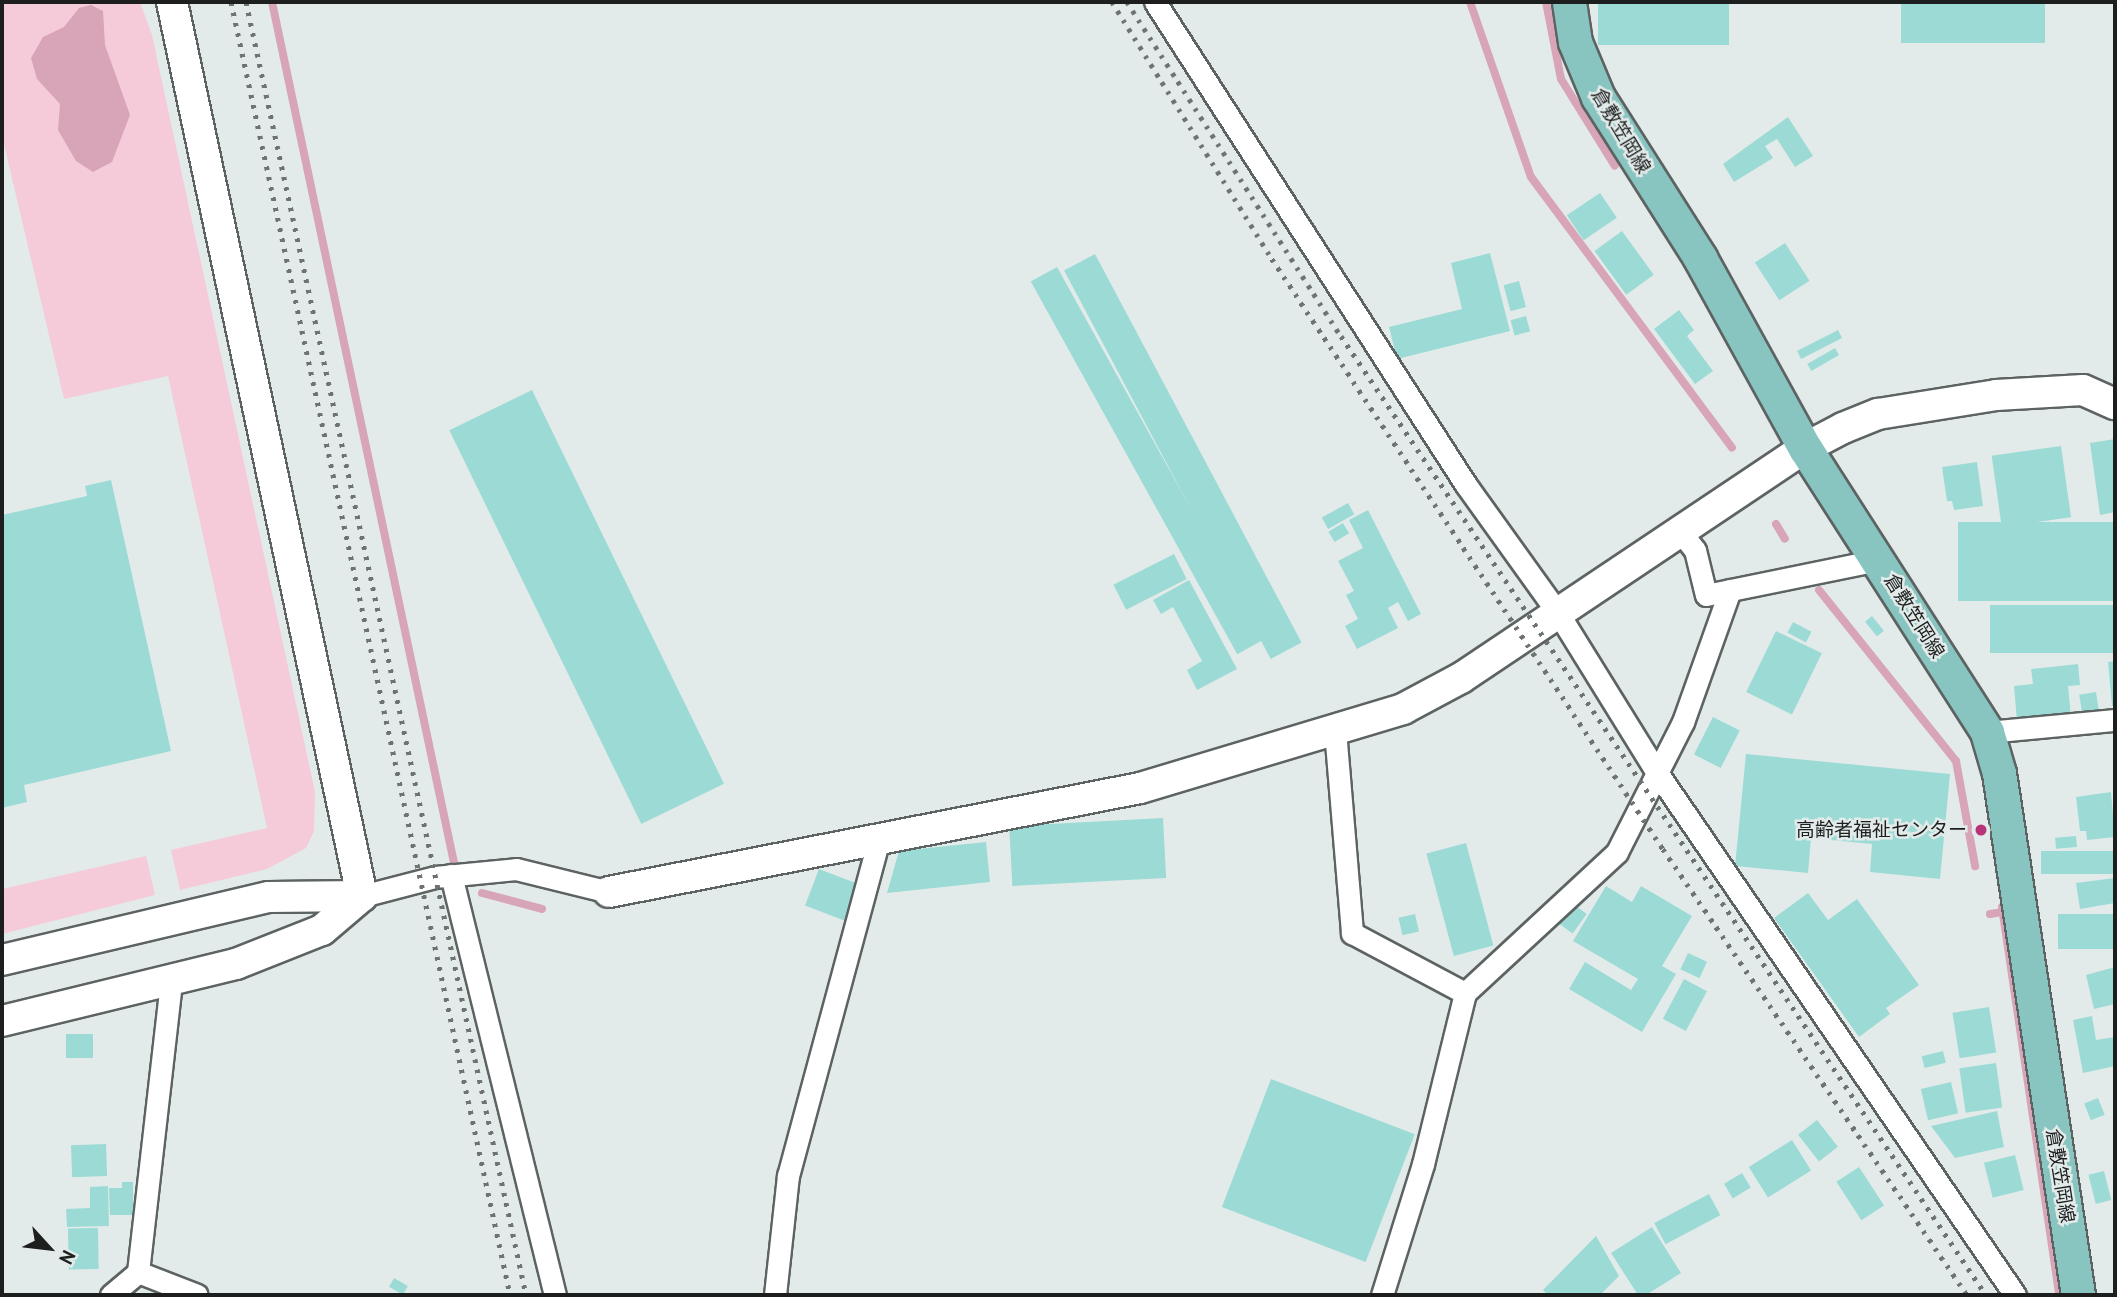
<!DOCTYPE html>
<html>
<head>
<meta charset="utf-8">
<style>
  body { margin:0 }
  #map { position:relative; width:2117px; height:1297px; overflow:hidden; background:#e3ebea; font-family:"PT Sans","Noto Sans JP",sans-serif }
  div>[style] { position:absolute }
  [style*='--x'] { left:calc(var(--x)*1px); top:calc(var(--y)*1px); width:calc(var(--w)*1px); rotate:calc(var(--a)*1deg) }
  .green>* { inset:0; background:#f5cbda }
  .water>* { inset:0; background:#d7a4b8 }
  .stream>* { height:8px; margin:-4px; padding:0 4px; transform-origin:4px; border-radius:4px; background:#d7a4b8 }
  .building>* { inset:0; background:#9cdbd5; transform-origin:0 0 }
  .roads { filter:drop-shadow(2px 0 #5c6362) drop-shadow(-2px 0 #5c6362) drop-shadow(0 2px #5c6362) drop-shadow(0 -2px #5c6362) }
  .street>* { height:21px; margin:-10.5px; padding:0 10.5px; transform-origin:10.5px; border-radius:10.5px; background:#fff }
  .secondary>* { height:30px; margin:-15px; padding:0 15px; transform-origin:15px; border-radius:15px; background:#fff }
  .primary>* { height:33px; margin:-16.5px; padding:0 16.5px; transform-origin:16.5px; border-radius:16.5px; background:#88c4c0 }
  .rail>* { height:5px; margin-top:-2.5px; transform-origin:0; background:repeating-linear-gradient(90deg,#6e7372 0 3.5px,transparent 0 10.5px) }
  .dots>* { width:19px; height:19px; translate:-50% -50%; box-sizing:border-box; border:4px solid #e3ebea; border-radius:50% }
  span { translate:-50% -50%; white-space:nowrap; text-align:center; line-height:1.15; -webkit-text-stroke:5px #e3ebea; paint-order:stroke }
  .street-label { font-size:19px; color:#1c1f1e }
  .poi-label { font-size:19px; color:#1c1f1e }
  .right { translate:-100% -50%; text-align:right }
  .frame { position:absolute; inset:0; border:4px solid #1c1f1e; pointer-events:none }
  .north { position:absolute; left:14px; top:1213px; width:70px; height:70px; -webkit-text-stroke:5px #e3ebea; paint-order:stroke; rotate:117deg; font-size:19px; font-weight:700; line-height:28px; text-align:center; color:#1c1f1e }
  .north::after { content:''; display:block; margin:auto; width:24px; height:32px; background:#1c1f1e; clip-path:polygon(50% 0,100% 100%,50% 72%,0 100%) }
</style>
</head>
<body>
<div id="map">
  <div class="green">
    <div style="clip-path:polygon(2px 2px,140px 2px,152px 35px,315px 792px,314px 831px,306px 848px,267px 869px,180px 890px,171px 850px,267px 828px,168px 376px,64px 399px,2px 136px)"></div>
    <div style="clip-path:polygon(146px 856px,155px 895px,2px 934px,2px 889px)"></div>
  </div>
  <div class="water">
    <div style="clip-path:polygon(91px 5px,103px 11px,105px 45px,130px 115px,112px 162px,93px 172px,76px 161px,58px 130px,60px 104px,37px 79px,31px 58px,43px 37px,64px 27px,79px 8px)"></div>
  </div>
  <div class="stream">
    <div style="--x:272;--y:2;--w:880;--a:78.06"></div>
    <div style="--x:1470;--y:2;--w:185;--a:70.8"></div>
    <div style="--x:1531;--y:177;--w:337;--a:53.4"></div>
    <div style="--x:1546;--y:2;--w:78;--a:79"></div>
    <div style="--x:1561;--y:79;--w:102;--a:58.2"></div>
    <div style="--x:1776;--y:524;--w:17;--a:59"></div>
    <div style="--x:1819;--y:590;--w:219;--a:51.3"></div>
    <div style="--x:1956;--y:761;--w:107;--a:79.7"></div>
    <div style="--x:482;--y:893;--w:62;--a:14.9"></div>
    <div style="--x:2002;--y:907;--w:392;--a:81.6"></div>
    <div style="--x:1990;--y:914;--w:12;--a:-9"></div>
  </div>
  <div class="building">
    <div style="left:1598px;top:2px;width:131px;height:43px"></div>
    <div style="left:1901px;top:2px;width:144px;height:41px"></div>
    <div style="clip-path:polygon(1788px 117px,1813px 156px,1795px 167px,1777px 139px,1765px 146px,1773px 158px,1734px 182px,1723px 164px)"></div>
    <div style="left:1600px;top:193px;width:30px;height:40px;rotate:56deg"></div>
    <div style="left:1622px;top:231px;width:54px;height:34px;rotate:54deg"></div>
    <div style="left:1785px;top:243px;width:45px;height:36px;rotate:57deg"></div>
    <div style="clip-path:polygon(1490px 253px,1510px 331px,1397px 359px,1389px 327px,1462px 309px,1451px 263px)"></div>
    <div style="left:1095px;top:254px;width:440px;height:35px;rotate:62deg"></div>
    <div style="left:1057px;top:267px;width:426px;height:30px;rotate:61deg"></div>
    <div style="left:1519px;top:281px;width:27px;height:16px;rotate:75deg"></div>
    <div style="clip-path:polygon(1679px 310px,1694px 330px,1687px 336px,1713px 371px,1695px 384px,1654px 329px)"></div>
    <div style="left:1526px;top:316px;width:16px;height:16px;rotate:75deg"></div>
    <div style="left:1838px;top:330px;width:9px;height:46px;rotate:63deg"></div>
    <div style="left:1835px;top:348px;width:8px;height:32px;rotate:60deg"></div>
    <div style="left:532px;top:390px;width:438px;height:92px;rotate:64deg"></div>
    <div style="clip-path:polygon(2115px 439px,2115px 512px,2100px 515px,2090px 443px)"></div>
    <div style="left:2061px;top:446px;width:72px;height:70px;rotate:82deg"></div>
    <div style="clip-path:polygon(1977px 462px,1983px 506px,1954px 510px,1952px 501px,1947px 501px,1942px 467px)"></div>
    <div style="clip-path:polygon(111px 480px,171px 751px,24px 785px,27px 802px,2px 808px,2px 515px,87px 496px,85px 486px)"></div>
    <div style="left:1348px;top:503px;width:13px;height:30px;rotate:61deg"></div>
    <div style="clip-path:polygon(1368px 510px,1421px 614px,1408px 621px,1398px 602px,1388px 608px,1398px 628px,1357px 649px,1345px 626px,1358px 619px,1346px 595px,1354px 591px,1338px 561px,1363px 548px,1349px 520px)"></div>
    <div style="left:2115px;top:522px;width:79px;height:157px;rotate:90deg"></div>
    <div style="left:1343px;top:523px;width:12px;height:17px;rotate:59deg"></div>
    <div style="left:1174px;top:554px;width:28px;height:68px;rotate:63deg"></div>
    <div style="clip-path:polygon(1189px 580px,1237px 669px,1197px 690px,1187px 670px,1202px 661px,1173px 607px,1161px 614px,1153px 600px)"></div>
    <div style="left:2115px;top:605px;width:48px;height:125px;rotate:90deg"></div>
    <div style="left:1872px;top:616px;width:19px;height:9px;rotate:51deg"></div>
    <div style="left:1793px;top:622px;width:21px;height:12px;rotate:28deg"></div>
    <div style="left:1776px;top:631px;width:51px;height:68px;rotate:26deg"></div>
    <div style="clip-path:polygon(2115px 661px,2115px 705px,2112px 706px,2108px 662px)"></div>
    <div style="clip-path:polygon(2078px 664px,2080px 685px,2068px 686px,2071px 716px,2017px 721px,2014px 686px,2033px 684px,2031px 669px)"></div>
    <div style="left:2096px;top:692px;width:18px;height:17px;rotate:81deg"></div>
    <div style="left:1713px;top:717px;width:30px;height:42px;rotate:27deg"></div>
    <div style="clip-path:polygon(1746px 754px,1950px 774px,1940px 879px,1870px 872px,1872px 844px,1811px 838px,1808px 873px,1735px 866px)"></div>
    <div style="clip-path:polygon(2111px 792px,2115px 837px,2087px 840px,2086px 831px,2080px 831px,2076px 797px)"></div>
    <div style="left:1163px;top:818px;width:60px;height:154px;rotate:87deg"></div>
    <div style="left:2076px;top:836px;width:11px;height:21px;rotate:85deg"></div>
    <div style="clip-path:polygon(986px 842px,990px 882px,887px 893px,899px 851px)"></div>
    <div style="left:1466px;top:843px;width:106px;height:41px;rotate:75deg"></div>
    <div style="left:2115px;top:851px;width:23px;height:74px;rotate:90deg"></div>
    <div style="left:819px;top:869px;width:44px;height:39px;rotate:21deg"></div>
    <div style="clip-path:polygon(2115px 878px,2115px 903px,2080px 909px,2076px 883px)"></div>
    <div style="clip-path:polygon(1606px 886px,1632px 902px,1641px 886px,1692px 916px,1662px 966px,1676px 974px,1642px 1032px,1569px 989px,1585px 962px,1631px 990px,1638px 979px,1573px 941px)"></div>
    <div style="clip-path:polygon(1808px 893px,1828px 920px,1857px 899px,1919px 985px,1886px 1008px,1890px 1014px,1859px 1037px,1774px 918px)"></div>
    <div style="left:1573px;top:904px;width:17px;height:24px;rotate:36deg"></div>
    <div style="left:1415px;top:914px;width:18px;height:17px;rotate:77deg"></div>
    <div style="left:2115px;top:914px;width:35px;height:57px;rotate:90deg"></div>
    <div style="left:1688px;top:953px;width:21px;height:18px;rotate:25deg"></div>
    <div style="clip-path:polygon(2115px 967px,2115px 1004px,2094px 1009px,2086px 975px)"></div>
    <div style="left:1684px;top:979px;width:26px;height:45px;rotate:28deg"></div>
    <div style="left:1989px;top:1007px;width:46px;height:37px;rotate:81deg"></div>
    <div style="clip-path:polygon(2092px 1016px,2096px 1040px,2115px 1037px,2115px 1066px,2083px 1073px,2073px 1020px)"></div>
    <div style="left:66px;top:1034px;width:27px;height:24px"></div>
    <div style="left:1943px;top:1051px;width:12px;height:22px;rotate:76deg"></div>
    <div style="left:1996px;top:1063px;width:45px;height:37px;rotate:82deg"></div>
    <div style="left:1271px;top:1079px;width:154px;height:137px;rotate:21deg"></div>
    <div style="left:1951px;top:1082px;width:32px;height:31px;rotate:77deg"></div>
    <div style="left:2098px;top:1098px;width:18px;height:15px;rotate:68deg"></div>
    <div style="clip-path:polygon(1997px 1111px,2004px 1147px,1955px 1158px,1931px 1126px)"></div>
    <div style="left:1817px;top:1120px;width:34px;height:24px;rotate:52deg"></div>
    <div style="left:1792px;top:1140px;width:36px;height:51px;rotate:58deg"></div>
    <div style="left:106px;top:1144px;width:32px;height:35px;rotate:88deg"></div>
    <div style="left:2015px;top:1155px;width:36px;height:32px;rotate:76deg"></div>
    <div style="left:1859px;top:1167px;width:46px;height:27px;rotate:57deg"></div>
    <div style="left:2104px;top:1171px;width:30px;height:16px;rotate:76deg"></div>
    <div style="left:1742px;top:1173px;width:17px;height:21px;rotate:59deg"></div>
    <div style="clip-path:polygon(122px 1182px,133px 1182px,133px 1215px,110px 1215px,109px 1188px,122px 1188px)"></div>
    <div style="clip-path:polygon(108px 1186px,109px 1226px,67px 1227px,66px 1209px,90px 1208px,90px 1187px)"></div>
    <div style="left:1709px;top:1194px;width:24px;height:62px;rotate:62deg"></div>
    <div style="clip-path:polygon(1652px 1227px,1681px 1273px,1646px 1295px,1638px 1295px,1611px 1253px)"></div>
    <div style="left:98px;top:1228px;width:41px;height:30px;rotate:89deg"></div>
    <div style="clip-path:polygon(1596px 1236px,1619px 1276px,1600px 1295px,1548px 1295px,1543px 1290px)"></div>
    <div style="left:394px;top:1278px;width:16px;height:10px;rotate:30deg"></div>
  </div>
  <div class="roads">
    <div class="street">
      <div style="--x:1155;--y:2;--w:574;--a:57.22"></div>
      <div style="--x:1466;--y:485;--w:158;--a:54.3"></div>
      <div style="--x:1558;--y:613;--w:190;--a:58.2"></div>
      <div style="--x:1658;--y:774;--w:632;--a:55.58"></div>
      <div style="--x:1680;--y:531;--w:24;--a:52"></div>
      <div style="--x:1695;--y:550;--w:46;--a:76.3"></div>
      <div style="--x:1706;--y:595;--w:176;--a:-11.5"></div>
      <div style="--x:1335;--y:730;--w:204;--a:85.2"></div>
      <div style="--x:1352;--y:933;--w:128;--a:28"></div>
      <div style="--x:1987;--y:732;--w:129;--a:-5.4"></div>
      <div style="--x:451;--y:875;--w:433;--a:76.1"></div>
      <div style="--x:362;--y:896;--w:75;--a:-14.6"></div>
      <div style="--x:435;--y:877;--w:81;--a:-5.6"></div>
      <div style="--x:516;--y:869;--w:96;--a:13.9"></div>
      <div style="--x:138;--y:1272;--w:293;--a:-83.5"></div>
      <div style="--x:111;--y:1295;--w:35;--a:-40"></div>
      <div style="--x:138;--y:1272;--w:63;--a:21.3"></div>
      <div style="--x:775;--y:1295;--w:120;--a:-83.8"></div>
      <div style="--x:788;--y:1176;--w:352;--a:-74.9"></div>
      <div style="--x:1382;--y:1295;--w:137;--a:-72.6"></div>
      <div style="--x:1423;--y:1164;--w:176;--a:-76.2"></div>
      <div style="--x:1465;--y:993;--w:207;--a:-42.8"></div>
      <div style="--x:1617;--y:852;--w:146;--a:-63.1"></div>
      <div style="--x:1683;--y:722;--w:140;--a:-70.4"></div>
    </div>
    <div class="secondary">
      <div style="--x:172;--y:2;--w:914;--a:78"></div>
      <div style="--x:609;--y:892;--w:541;--a:-11.08"></div>
      <div style="--x:1140;--y:788;--w:275;--a:-16.7"></div>
      <div style="--x:1403;--y:709;--w:66;--a:-28.1"></div>
      <div style="--x:1461;--y:678;--w:414;--a:-33.8"></div>
      <div style="--x:1805;--y:448;--w:43;--a:-27.8"></div>
      <div style="--x:1843;--y:428;--w:38;--a:-22"></div>
      <div style="--x:1878;--y:414;--w:120;--a:-9.1"></div>
      <div style="--x:1996;--y:395;--w:87;--a:-3.3"></div>
      <div style="--x:2083;--y:390;--w:35;--a:24"></div>
      <div style="--x:2;--y:960;--w:274;--a:-13.3"></div>
      <div style="--x:269;--y:897;--w:93;--a:-0.6"></div>
      <div style="--x:2;--y:1021;--w:241;--a:-13.7"></div>
      <div style="--x:236;--y:964;--w:92;--a:-21.6"></div>
      <div style="--x:322;--y:930;--w:52;--a:-40.4"></div>
    </div>
    <div class="primary">
      <div style="--x:1569;--y:2;--w:40;--a:81.5"></div>
      <div style="--x:1575;--y:42;--w:60;--a:67.3"></div>
      <div style="--x:1598;--y:97;--w:191;--a:57.6"></div>
      <div style="--x:1700;--y:258;--w:217;--a:61.1"></div>
      <div style="--x:1805;--y:448;--w:337;--a:57.3"></div>
      <div style="--x:1987;--y:732;--w:43;--a:73.7"></div>
      <div style="--x:1999;--y:773;--w:528;--a:81.39"></div>
    </div>
  </div>
  <div class="rail">
    <div style="--x:231;--y:2;--w:1323;--a:77.82"></div>
    <div style="--x:246;--y:2;--w:1323;--a:77.78"></div>
    <div style="--x:1112;--y:2;--w:303;--a:58.1"></div>
    <div style="--x:1272;--y:259;--w:708;--a:56.47"></div>
    <div style="--x:1663;--y:849;--w:540;--a:55.72"></div>
    <div style="--x:1127;--y:2;--w:397;--a:57.4"></div>
    <div style="--x:1341;--y:336;--w:1156;--a:56.08"></div>
  </div>
  <div class="dots">
    <div style="left:1981px;top:830px;background:#b83377"></div>
  </div>
  <div class="street-label">
    <span style="left:1621px;top:131px;rotate:59deg">倉敷笠岡線</span>
    <span style="left:1914px;top:616px;rotate:58deg">倉敷笠岡線</span>
    <span style="left:2060px;top:1176px;rotate:81deg">倉敷笠岡線</span>
  </div>
  <div class="poi-label">
    <span class="right" style="left:1967px;top:830px">高齢者福祉センター</span>
  </div>
  <div class="frame"></div>
  <div class="north">N</div>
</div>
</body>
</html>
